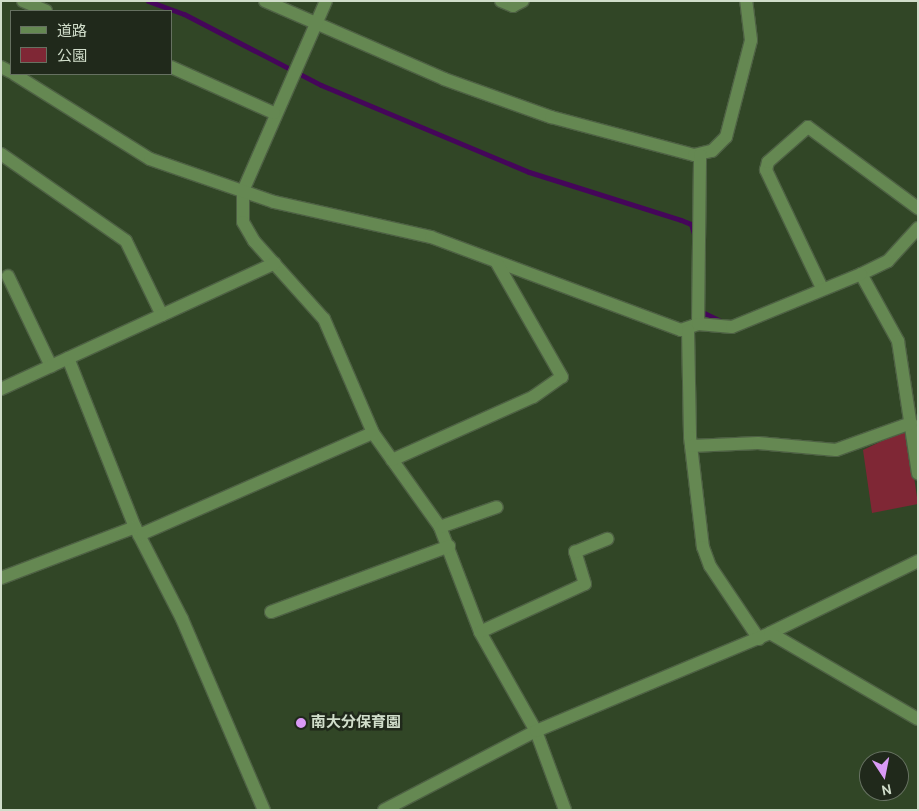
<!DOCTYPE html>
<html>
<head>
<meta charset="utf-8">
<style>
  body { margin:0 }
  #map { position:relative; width:919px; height:811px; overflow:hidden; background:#314626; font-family:Cabin,"Noto Sans JP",sans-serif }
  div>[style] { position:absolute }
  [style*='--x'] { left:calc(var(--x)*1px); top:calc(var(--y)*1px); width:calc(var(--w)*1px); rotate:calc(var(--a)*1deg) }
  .green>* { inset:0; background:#7f2735 }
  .stream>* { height:5px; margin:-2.5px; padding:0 2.5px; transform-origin:2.5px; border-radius:2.5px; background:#45065a }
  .roads { filter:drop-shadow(1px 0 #4e6144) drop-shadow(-1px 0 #4e6144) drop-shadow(0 1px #4e6144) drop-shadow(0 -1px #4e6144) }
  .minor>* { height:12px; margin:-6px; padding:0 6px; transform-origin:6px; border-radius:6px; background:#658852 }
  .dots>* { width:14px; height:14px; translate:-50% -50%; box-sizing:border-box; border:2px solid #20291b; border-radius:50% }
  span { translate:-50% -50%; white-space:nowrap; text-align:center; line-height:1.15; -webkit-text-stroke:5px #20291b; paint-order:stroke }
  .poi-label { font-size:15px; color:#d0ddca; font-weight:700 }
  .left { translate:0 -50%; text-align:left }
  .frame { position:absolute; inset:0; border:2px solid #d0ddca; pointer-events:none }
  .legend { position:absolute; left:10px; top:10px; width:162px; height:65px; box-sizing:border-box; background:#20291b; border:1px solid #667161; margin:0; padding:6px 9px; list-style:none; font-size:15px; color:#d0ddca }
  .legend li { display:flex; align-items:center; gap:10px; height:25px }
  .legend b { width:25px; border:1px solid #667161 }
  .north { position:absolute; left:859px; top:751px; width:50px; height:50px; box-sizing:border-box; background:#20291b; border:1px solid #667161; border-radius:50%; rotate:169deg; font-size:14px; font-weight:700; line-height:20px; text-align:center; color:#d0ddca }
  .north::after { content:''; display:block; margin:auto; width:18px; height:22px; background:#da9af6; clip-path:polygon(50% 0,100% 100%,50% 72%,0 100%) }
</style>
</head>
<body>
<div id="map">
  <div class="green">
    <div style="clip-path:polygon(907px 429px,918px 504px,872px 513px,863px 450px)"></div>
  </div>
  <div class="stream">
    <div style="--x:148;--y:1;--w:38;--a:20"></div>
    <div style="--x:184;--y:14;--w:154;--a:27.4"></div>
    <div style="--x:321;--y:85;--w:225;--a:22.7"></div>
    <div style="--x:529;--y:172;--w:159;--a:17.5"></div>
    <div style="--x:681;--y:220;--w:11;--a:22"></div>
    <div style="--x:691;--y:224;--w:10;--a:73"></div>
    <div style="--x:700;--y:311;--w:28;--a:26"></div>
  </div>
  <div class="roads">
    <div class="minor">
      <div style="--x:23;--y:1;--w:25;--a:23"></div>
      <div style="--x:265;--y:1;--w:195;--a:23.5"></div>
      <div style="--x:444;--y:79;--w:114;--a:19.6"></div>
      <div style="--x:551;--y:117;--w:148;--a:14.9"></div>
      <div style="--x:694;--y:155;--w:18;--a:-13"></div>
      <div style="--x:712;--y:151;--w:20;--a:-45"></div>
      <div style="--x:726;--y:137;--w:100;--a:-75.5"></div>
      <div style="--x:751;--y:40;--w:39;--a:-97"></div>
      <div style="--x:326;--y:1;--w:207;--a:113.6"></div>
      <div style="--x:243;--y:191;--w:31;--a:90"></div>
      <div style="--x:243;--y:222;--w:22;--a:60"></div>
      <div style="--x:254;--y:241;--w:105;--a:48.1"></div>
      <div style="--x:324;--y:319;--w:124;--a:66.7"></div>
      <div style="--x:373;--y:433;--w:115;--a:54.5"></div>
      <div style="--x:440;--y:527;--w:112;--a:69.1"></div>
      <div style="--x:480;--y:632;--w:114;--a:60.5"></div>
      <div style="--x:536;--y:731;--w:84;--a:69.8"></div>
      <div style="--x:501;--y:1;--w:13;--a:23"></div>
      <div style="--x:513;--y:6;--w:11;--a:-27"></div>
      <div style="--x:1;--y:67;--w:11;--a:27"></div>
      <div style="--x:171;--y:67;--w:113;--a:24.1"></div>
      <div style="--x:14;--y:74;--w:160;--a:32"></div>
      <div style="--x:150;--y:159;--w:131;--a:19.1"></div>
      <div style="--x:274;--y:202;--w:161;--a:12.6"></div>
      <div style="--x:431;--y:237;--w:267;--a:20.4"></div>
      <div style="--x:681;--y:330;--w:18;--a:-19"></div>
      <div style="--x:698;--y:324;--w:169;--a:-89.3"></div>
      <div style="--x:1;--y:154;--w:152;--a:34.8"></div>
      <div style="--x:126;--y:241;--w:82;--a:64.1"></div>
      <div style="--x:162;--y:315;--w:124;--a:-24.7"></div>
      <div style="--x:918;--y:228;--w:45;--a:132.3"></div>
      <div style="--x:888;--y:261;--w:30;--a:154"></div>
      <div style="--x:861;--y:274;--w:77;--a:61.1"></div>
      <div style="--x:898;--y:341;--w:134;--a:81.4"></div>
      <div style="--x:8;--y:276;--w:100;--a:64.5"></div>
      <div style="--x:822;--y:288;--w:131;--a:-115.4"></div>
      <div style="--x:766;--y:170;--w:8;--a:-76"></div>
      <div style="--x:768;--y:162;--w:53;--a:-41.2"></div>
      <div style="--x:808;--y:127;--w:137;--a:36.4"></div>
      <div style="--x:698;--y:324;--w:34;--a:5"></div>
      <div style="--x:732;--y:327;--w:139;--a:-22.3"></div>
      <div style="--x:688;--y:330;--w:107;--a:88.9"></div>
      <div style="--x:690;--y:437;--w:111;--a:83.3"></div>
      <div style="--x:703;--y:547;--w:20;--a:70"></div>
      <div style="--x:710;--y:566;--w:88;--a:56.1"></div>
      <div style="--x:68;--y:358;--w:182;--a:68.4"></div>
      <div style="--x:135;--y:527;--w:103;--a:62.9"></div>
      <div style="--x:182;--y:619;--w:208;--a:66.8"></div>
      <div style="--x:1;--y:389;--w:177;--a:-24.7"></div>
      <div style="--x:691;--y:446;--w:67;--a:-2.6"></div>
      <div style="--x:758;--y:443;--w:78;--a:5.1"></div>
      <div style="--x:836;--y:450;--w:80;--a:-19.8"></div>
      <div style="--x:392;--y:460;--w:154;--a:-24.1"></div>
      <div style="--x:533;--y:397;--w:35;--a:-35"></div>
      <div style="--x:562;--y:377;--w:131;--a:-119.7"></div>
      <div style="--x:440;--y:527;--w:60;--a:-19.3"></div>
      <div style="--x:139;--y:535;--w:255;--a:-23.6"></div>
      <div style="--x:1;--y:578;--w:143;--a:-20.8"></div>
      <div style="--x:271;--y:612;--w:190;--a:-20.3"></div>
      <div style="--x:480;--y:632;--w:115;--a:-24.6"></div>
      <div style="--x:585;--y:584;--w:34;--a:-107"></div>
      <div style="--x:575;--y:552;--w:35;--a:-22"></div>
      <div style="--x:770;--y:633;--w:165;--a:-25.9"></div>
      <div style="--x:384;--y:810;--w:171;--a:-27.5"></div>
      <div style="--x:536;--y:731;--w:254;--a:-22.7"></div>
      <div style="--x:770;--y:633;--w:171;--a:30.2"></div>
    </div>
  </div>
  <div class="dots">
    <div style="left:301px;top:723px;background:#da9af6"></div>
  </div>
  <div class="poi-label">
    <span class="left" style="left:311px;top:723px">南大分保育園</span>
  </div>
  <div class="frame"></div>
  <ul class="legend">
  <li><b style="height:6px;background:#658852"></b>道路</li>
  <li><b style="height:14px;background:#7f2735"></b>公園</li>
  </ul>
  <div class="north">N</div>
</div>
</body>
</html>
